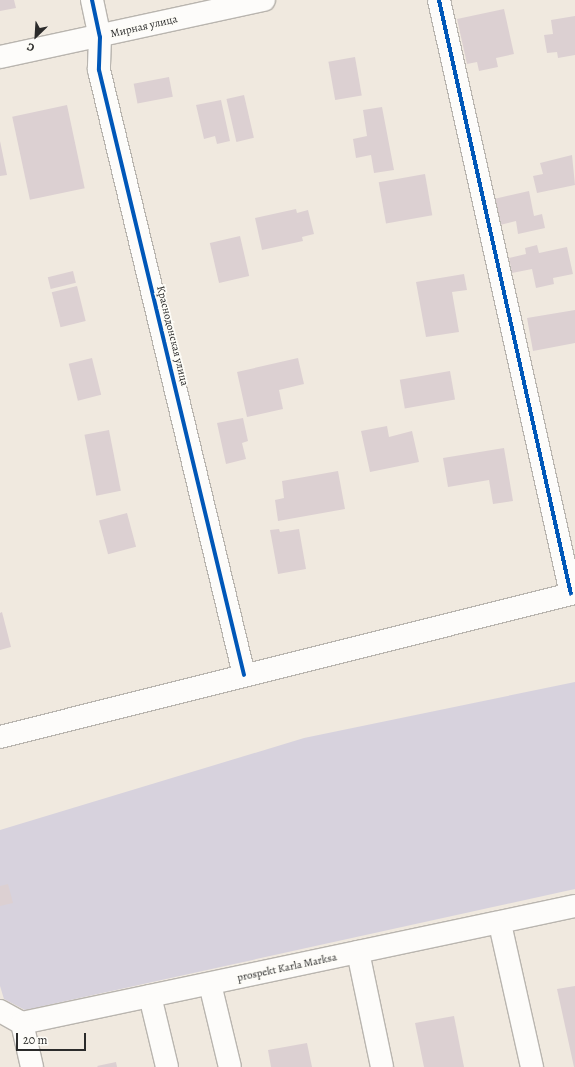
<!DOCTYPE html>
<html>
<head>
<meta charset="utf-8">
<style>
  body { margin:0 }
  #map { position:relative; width:575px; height:1067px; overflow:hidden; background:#f0e9df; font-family:Alegreya,serif }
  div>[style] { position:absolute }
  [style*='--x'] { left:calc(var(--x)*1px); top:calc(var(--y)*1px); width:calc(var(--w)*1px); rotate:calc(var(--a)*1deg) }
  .industrial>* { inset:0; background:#d7d2dd }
  .building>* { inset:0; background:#dcd0d2; transform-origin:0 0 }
  .roads { filter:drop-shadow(1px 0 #b9b5af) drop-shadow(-1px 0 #b9b5af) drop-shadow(0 1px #b9b5af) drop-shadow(0 -1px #b9b5af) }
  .minor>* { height:22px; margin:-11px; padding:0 11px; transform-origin:11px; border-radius:11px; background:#fdfcfa }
  .cycleway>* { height:4px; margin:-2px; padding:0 2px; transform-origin:2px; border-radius:2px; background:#0057b8 }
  span { translate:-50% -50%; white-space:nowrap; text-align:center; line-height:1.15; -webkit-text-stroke:3.5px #fdfcf7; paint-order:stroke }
  .street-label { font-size:11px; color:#2b2b2b }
  .north { position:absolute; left:16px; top:16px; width:40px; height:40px; -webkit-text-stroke:3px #fdfcf7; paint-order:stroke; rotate:205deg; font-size:11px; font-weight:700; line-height:16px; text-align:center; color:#2b2b2b }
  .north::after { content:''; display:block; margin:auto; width:14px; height:18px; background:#2b2b2b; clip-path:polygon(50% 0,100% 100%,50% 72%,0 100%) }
  .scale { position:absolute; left:16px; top:1033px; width:70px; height:18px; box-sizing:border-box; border:2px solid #2b2b2b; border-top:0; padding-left:5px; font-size:12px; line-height:14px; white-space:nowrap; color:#2b2b2b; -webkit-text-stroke:3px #fdfcf7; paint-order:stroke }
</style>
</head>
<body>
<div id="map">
  <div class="industrial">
    <div style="clip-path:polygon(575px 682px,575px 889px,25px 1010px,4px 999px,0 986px,0 830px,304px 738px)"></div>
  </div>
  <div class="building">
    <div style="clip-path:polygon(0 0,14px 0,16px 8px,0 11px)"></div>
    <div style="clip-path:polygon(504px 9px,514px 54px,496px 58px,498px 67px,479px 71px,477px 62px,467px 64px,457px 19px)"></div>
    <div style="clip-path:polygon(575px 16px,575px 55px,558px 58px,557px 52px,547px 53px,544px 35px,553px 34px,551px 20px)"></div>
    <div style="left:355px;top:57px;width:39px;height:27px;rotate:80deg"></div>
    <div style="left:169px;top:77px;width:20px;height:36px;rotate:79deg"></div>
    <div style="left:244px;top:95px;width:44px;height:18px;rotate:77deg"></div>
    <div style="clip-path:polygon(221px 100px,230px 141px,217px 144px,215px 136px,204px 139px,196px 105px)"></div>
    <div style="left:67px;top:105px;width:85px;height:56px;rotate:78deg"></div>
    <div style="clip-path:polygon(382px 107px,394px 170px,374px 173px,371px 155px,356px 158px,353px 139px,367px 136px,363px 110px)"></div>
    <div style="clip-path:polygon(0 141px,7px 175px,0 176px)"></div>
    <div style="clip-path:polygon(572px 155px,575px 185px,537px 193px,533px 176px,543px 174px,540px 163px)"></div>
    <div style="left:425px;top:174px;width:42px;height:47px;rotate:80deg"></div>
    <div style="clip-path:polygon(529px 191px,534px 216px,542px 214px,545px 228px,518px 234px,516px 221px,500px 225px,494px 199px)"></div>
    <div style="clip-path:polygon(296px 209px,297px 213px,308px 210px,314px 234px,302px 237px,303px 241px,262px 250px,255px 218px)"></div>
    <div style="left:240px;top:236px;width:41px;height:31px;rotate:77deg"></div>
    <div style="clip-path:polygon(537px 245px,539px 253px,567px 247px,573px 274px,553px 278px,554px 284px,536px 288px,532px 269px,512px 273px,509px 258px,526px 254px,525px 248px)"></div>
    <div style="left:73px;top:271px;width:12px;height:26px;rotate:76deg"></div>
    <div style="clip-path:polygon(464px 274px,467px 290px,452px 292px,459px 332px,426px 337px,416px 282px)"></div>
    <div style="left:77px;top:286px;width:36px;height:26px;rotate:76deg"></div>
    <div style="clip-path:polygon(575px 310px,575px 343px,533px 351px,527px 318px)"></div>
    <div style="left:92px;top:358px;width:38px;height:24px;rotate:76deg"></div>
    <div style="clip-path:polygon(298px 358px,304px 384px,279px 390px,283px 409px,247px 417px,237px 372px)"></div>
    <div style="left:450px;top:371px;width:29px;height:51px;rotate:80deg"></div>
    <div style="clip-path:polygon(243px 418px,248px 441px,242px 443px,246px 459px,226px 464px,217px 423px)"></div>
    <div style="clip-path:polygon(387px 426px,389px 437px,412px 431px,419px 462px,370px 472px,361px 431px)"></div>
    <div style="left:109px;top:430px;width:62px;height:25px;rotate:79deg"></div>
    <div style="clip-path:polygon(504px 448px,513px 501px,493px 504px,489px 480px,448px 487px,443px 458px)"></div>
    <div style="clip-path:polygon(338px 471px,345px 509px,278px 521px,275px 500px,284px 498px,282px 481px)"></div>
    <div style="left:127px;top:513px;width:35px;height:29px;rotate:75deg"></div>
    <div style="clip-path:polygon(279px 529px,280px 532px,299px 529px,306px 569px,278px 574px,270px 530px)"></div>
    <div style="clip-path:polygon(2px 612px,11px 647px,0 650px,0 613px)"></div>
    <div style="clip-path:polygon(8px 884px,13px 903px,0 906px,0 886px)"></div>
    <div style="clip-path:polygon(575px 986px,575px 1067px,574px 1067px,557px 989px)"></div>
    <div style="clip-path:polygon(454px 1016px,464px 1067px,424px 1067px,415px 1023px)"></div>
    <div style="clip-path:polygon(307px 1043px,312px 1067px,271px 1067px,268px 1050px)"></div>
    <div style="clip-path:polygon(116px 1062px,117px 1067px,98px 1067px,97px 1066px)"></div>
  </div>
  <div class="roads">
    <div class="minor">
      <div style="--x:92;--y:0;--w:38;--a:78"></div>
      <div style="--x:100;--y:37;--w:33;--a:92"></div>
      <div style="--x:99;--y:70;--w:622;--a:76.52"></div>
      <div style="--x:439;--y:0;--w:608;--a:77.47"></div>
      <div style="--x:0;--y:57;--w:270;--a:-12.2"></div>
      <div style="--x:0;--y:737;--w:593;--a:-14.06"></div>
      <div style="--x:500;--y:924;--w:147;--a:77.4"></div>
      <div style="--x:358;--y:952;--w:117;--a:78.2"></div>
      <div style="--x:210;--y:984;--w:85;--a:76.5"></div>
      <div style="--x:150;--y:996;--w:73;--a:76.5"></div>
      <div style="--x:0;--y:1011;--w:25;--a:29"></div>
      <div style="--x:22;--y:1023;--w:565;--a:-11.95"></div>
      <div style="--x:22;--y:1023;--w:45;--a:77.2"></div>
    </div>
  </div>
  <div class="cycleway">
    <div style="--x:92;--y:0;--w:38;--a:78"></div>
    <div style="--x:100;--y:37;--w:33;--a:92"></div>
    <div style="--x:99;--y:70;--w:622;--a:76.52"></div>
    <div style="--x:439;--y:0;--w:608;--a:77.47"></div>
  </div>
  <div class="street-label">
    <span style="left:144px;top:27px;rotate:-13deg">Мирная улица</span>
    <span style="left:172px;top:336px;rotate:76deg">Краснодонская улица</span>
    <span style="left:287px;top:968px;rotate:-12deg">prospekt Karla Marksa</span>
  </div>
  <div class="north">С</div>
  <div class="scale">20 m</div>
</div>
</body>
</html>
